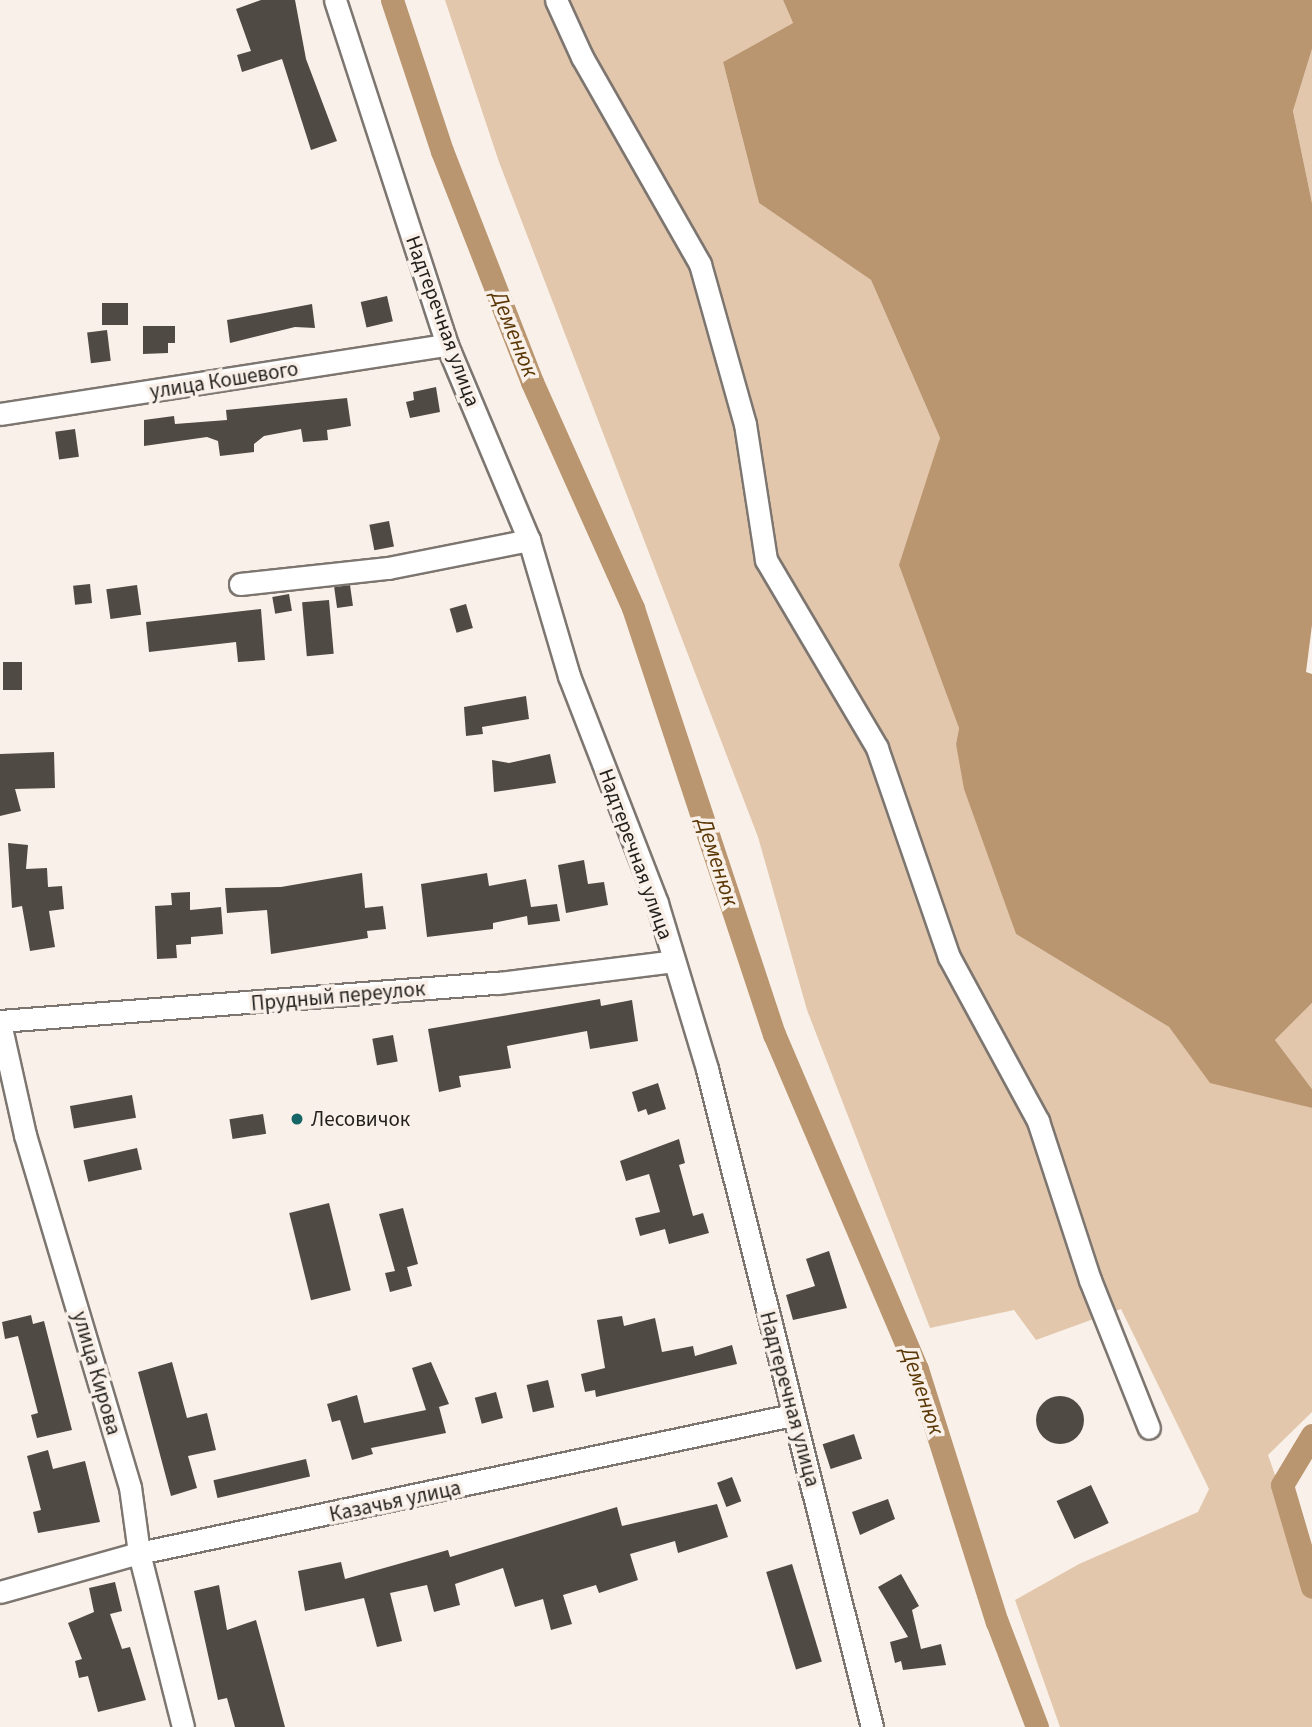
<!DOCTYPE html>
<html>
<head>
<meta charset="utf-8">
<style>
  body { margin:0 }
  #map { position:relative; width:1312px; height:1727px; overflow:hidden; background:#f9f1e9; font-family:"Source Sans 3",sans-serif }
  div>[style] { position:absolute }
  [style*='--x'] { left:calc(var(--x)*1px); top:calc(var(--y)*1px); width:calc(var(--w)*1px); rotate:calc(var(--a)*1deg) }
  .green>* { inset:0; background:#e2c7ac }
  .water>* { inset:0; background:#ba9670 }
  .canal>* { height:23px; margin:-11.5px; padding:0 11.5px; transform-origin:11.5px; border-radius:11.5px; background:#ba9670 }
  .building>* { inset:0; background:#504a44; transform-origin:0 0 }
  .round { border-radius:50% }
  .roads { filter:drop-shadow(2px 0 #7d7670) drop-shadow(-2px 0 #7d7670) drop-shadow(0 2px #7d7670) drop-shadow(0 -2px #7d7670) }
  .minor>* { height:21px; margin:-10.5px; padding:0 10.5px; transform-origin:10.5px; border-radius:10.5px; background:#fff }
  .dots>* { width:19px; height:19px; translate:-50% -50%; box-sizing:border-box; border:4px solid #f9f1e9; border-radius:50% }
  span { translate:-50% -50%; white-space:nowrap; text-align:center; line-height:1.15; -webkit-text-stroke:7px #f9f1e9; paint-order:stroke }
  .street-label { font-size:21px; color:#211e1b }
  .poi-label { font-size:21px; color:#211e1b }
  .left { translate:0 -50%; text-align:left }
  .water-label { font-size:23px; color:#5b3706; font-style:italic }
</style>
</head>
<body>
<div id="map">
  <div class="green">
    <div style="clip-path:polygon(445px 0,783px 0,793px 23px,723px 62px,759px 203px,871px 280px,940px 438px,924px 497px,959px 728px,956px 744px,1016px 934px,1169px 1027px,1210px 1082px,1312px 1108px,1312px 1412px,1268px 1455px,1312px 1580px,1312px 1727px,1060px 1727px,1015px 1600px,1079px 1564px,1198px 1512px,1209px 1489px,1121px 1309px,1036px 1340px,1014px 1310px,930px 1328px,807px 1010px,758px 837px,499px 162px)"></div>
    <div style="clip-path:polygon(1312px 49px,1312px 203px,1293px 111px)"></div>
    <div style="clip-path:polygon(1312px 1003px,1312px 1089px,1275px 1040px)"></div>
  </div>
  <div class="water">
    <div style="clip-path:polygon(783px 0,1312px 0,1312px 49px,1293px 111px,1312px 203px,1312px 625px,1306px 672px,1312px 674px,1312px 1003px,1275px 1040px,1312px 1089px,1312px 1108px,1210px 1083px,1169px 1027px,1016px 934px,964px 789px,956px 744px,959px 728px,899px 565px,940px 438px,871px 280px,759px 203px,723px 62px,793px 23px)"></div>
  </div>
  <div class="canal">
    <div style="--x:392;--y:0;--w:159;--a:71.7"></div>
    <div style="--x:442;--y:151;--w:248;--a:68.7"></div>
    <div style="--x:532;--y:382;--w:248;--a:65.9"></div>
    <div style="--x:633;--y:608;--w:449;--a:71.7"></div>
    <div style="--x:774;--y:1034;--w:364;--a:66.9"></div>
    <div style="--x:917;--y:1369;--w:265;--a:72.5"></div>
    <div style="--x:997;--y:1622;--w:112;--a:69.1"></div>
    <div style="--x:1312;--y:1435;--w:58;--a:121"></div>
    <div style="--x:1282;--y:1485;--w:106;--a:73.6"></div>
  </div>
  <div class="building">
    <div style="clip-path:polygon(261px 0,295px 0,306px 59px,337px 141px,311px 150px,282px 59px,242px 72px,237px 55px,251px 51px,236px 9px)"></div>
    <div style="left:387px;top:296px;width:26px;height:27px;rotate:77deg"></div>
    <div style="left:102px;top:303px;width:26px;height:22px"></div>
    <div style="clip-path:polygon(312px 304px,315px 328px,295px 327px,230px 343px,227px 320px)"></div>
    <div style="clip-path:polygon(143px 326px,175px 326px,175px 343px,168px 343px,168px 353px,143px 354px)"></div>
    <div style="left:107px;top:330px;width:31px;height:20px;rotate:83deg"></div>
    <div style="clip-path:polygon(436px 387px,440px 412px,410px 418px,406px 402px,414px 400px,413px 392px)"></div>
    <div style="clip-path:polygon(347px 398px,351px 426px,327px 430px,328px 440px,303px 442px,301px 429px,264px 436px,254px 444px,254px 452px,220px 456px,218px 441px,207px 437px,144px 446px,144px 420px,174px 416px,175px 424px,227px 420px,226px 410px)"></div>
    <div style="left:75px;top:429px;width:28px;height:20px;rotate:82deg"></div>
    <div style="left:389px;top:521px;width:26px;height:20px;rotate:79deg"></div>
    <div style="left:90px;top:584px;width:19px;height:17px;rotate:84deg"></div>
    <div style="left:137px;top:585px;width:30px;height:31px;rotate:82deg"></div>
    <div style="left:350px;top:585px;width:21px;height:16px;rotate:82deg"></div>
    <div style="left:289px;top:594px;width:17px;height:17px;rotate:80deg"></div>
    <div style="left:329px;top:600px;width:54px;height:27px;rotate:85deg"></div>
    <div style="left:466px;top:604px;width:25px;height:17px;rotate:74deg"></div>
    <div style="clip-path:polygon(261px 609px,265px 660px,238px 662px,236px 642px,149px 652px,146px 622px)"></div>
    <div style="left:22px;top:662px;width:28px;height:19px;rotate:90deg"></div>
    <div style="clip-path:polygon(526px 696px,529px 719px,482px 727px,483px 734px,466px 736px,464px 707px)"></div>
    <div style="clip-path:polygon(54px 752px,55px 788px,15px 789px,21px 811px,0 816px,0 754px)"></div>
    <div style="clip-path:polygon(550px 754px,556px 783px,494px 792px,492px 760px,509px 763px)"></div>
    <div style="clip-path:polygon(8px 843px,28px 845px,26px 869px,47px 868px,48px 887px,62px 886px,64px 909px,49px 911px,55px 947px,30px 951px,22px 906px,12px 908px)"></div>
    <div style="clip-path:polygon(584px 860px,588px 884px,604px 882px,608px 905px,566px 913px,558px 865px)"></div>
    <div style="clip-path:polygon(362px 873px,365px 908px,383px 906px,386px 929px,367px 931px,368px 938px,271px 954px,267px 910px,227px 913px,225px 888px,281px 887px)"></div>
    <div style="clip-path:polygon(487px 873px,489px 886px,526px 879px,531px 907px,557px 904px,560px 921px,528px 925px,527px 916px,493px 923px,493px 929px,427px 937px,421px 884px)"></div>
    <div style="clip-path:polygon(190px 892px,190px 910px,221px 907px,223px 934px,191px 937px,191px 944px,176px 945px,177px 958px,157px 959px,155px 906px,172px 905px,171px 893px)"></div>
    <div style="clip-path:polygon(600px 999px,601px 1006px,632px 1000px,638px 1041px,590px 1049px,587px 1031px,507px 1046px,511px 1068px,459px 1076px,461px 1087px,439px 1092px,428px 1029px)"></div>
    <div style="left:393px;top:1035px;width:27px;height:21px;rotate:80deg"></div>
    <div style="clip-path:polygon(658px 1083px,666px 1109px,648px 1115px,646px 1109px,638px 1112px,632px 1092px)"></div>
    <div style="left:132px;top:1095px;width:23px;height:63px;rotate:80deg"></div>
    <div style="left:263px;top:1114px;width:20px;height:34px;rotate:81deg"></div>
    <div style="clip-path:polygon(679px 1139px,685px 1163px,679px 1165px,693px 1216px,703px 1213px,709px 1233px,669px 1244px,665px 1229px,640px 1236px,635px 1218px,660px 1212px,649px 1174px,626px 1181px,620px 1161px)"></div>
    <div style="left:137px;top:1148px;width:22px;height:55px;rotate:77deg"></div>
    <div style="left:329px;top:1203px;width:90px;height:41px;rotate:76deg"></div>
    <div style="clip-path:polygon(403px 1208px,418px 1264px,397px 1270px,407px 1267px,412px 1286px,390px 1292px,385px 1273px,395px 1271px,379px 1214px)"></div>
    <div style="clip-path:polygon(829px 1251px,847px 1308px,793px 1320px,786px 1295px,815px 1286px,806px 1259px)"></div>
    <div style="clip-path:polygon(31px 1315px,33px 1324px,44px 1321px,72px 1430px,37px 1438px,31px 1415px,38px 1413px,18px 1336px,5px 1339px,2px 1322px)"></div>
    <div style="clip-path:polygon(622px 1316px,624px 1326px,655px 1318px,662px 1352px,693px 1346px,695px 1356px,732px 1345px,737px 1364px,596px 1397px,595px 1390px,585px 1392px,581px 1374px,605px 1368px,597px 1320px)"></div>
    <div style="clip-path:polygon(172px 1362px,187px 1418px,207px 1413px,216px 1450px,188px 1456px,197px 1488px,171px 1496px,138px 1372px)"></div>
    <div style="clip-path:polygon(431px 1362px,449px 1404px,432px 1409px,439px 1407px,446px 1433px,371px 1448px,373px 1454px,352px 1460px,340px 1420px,332px 1422px,327px 1404px,357px 1395px,364px 1423px,426px 1410px,412px 1368px)"></div>
    <div style="left:548px;top:1380px;width:28px;height:22px;rotate:77deg"></div>
    <div style="left:496px;top:1392px;width:27px;height:22px;rotate:75deg"></div>
    <div class="round" style="left:1036px;top:1396px;width:48px;height:48px"></div>
    <div style="left:854px;top:1434px;width:26px;height:33px;rotate:72deg"></div>
    <div style="clip-path:polygon(48px 1450px,53px 1469px,85px 1461px,100px 1522px,38px 1533px,33px 1512px,41px 1510px,27px 1456px)"></div>
    <div style="left:306px;top:1459px;width:18px;height:95px;rotate:77deg"></div>
    <div style="left:732px;top:1477px;width:26px;height:16px;rotate:69deg"></div>
    <div style="left:1091px;top:1485px;width:42px;height:38px;rotate:65deg"></div>
    <div style="clip-path:polygon(888px 1499px,895px 1519px,860px 1535px,852px 1512px)"></div>
    <div style="clip-path:polygon(717px 1504px,728px 1537px,678px 1553px,675px 1541px,630px 1554px,638px 1580px,599px 1593px,596px 1585px,563px 1595px,572px 1624px,551px 1630px,543px 1599px,515px 1607px,503px 1568px,455px 1584px,460px 1605px,434px 1612px,427px 1585px,390px 1593px,402px 1641px,377px 1647px,364px 1598px,305px 1611px,298px 1571px,341px 1562px,345px 1579px,448px 1550px,450px 1557px,617px 1507px,622px 1526px)"></div>
    <div style="left:792px;top:1564px;width:102px;height:27px;rotate:73deg"></div>
    <div style="clip-path:polygon(901px 1574px,919px 1606px,912px 1610px,921px 1649px,941px 1644px,946px 1665px,903px 1670px,901px 1661px,895px 1663px,890px 1642px,908px 1637px,878px 1587px)"></div>
    <div style="clip-path:polygon(115px 1582px,122px 1611px,110px 1614px,122px 1649px,130px 1647px,146px 1700px,98px 1712px,88px 1676px,79px 1678px,75px 1661px,82px 1659px,68px 1623px,94px 1612px,89px 1588px)"></div>
    <div style="clip-path:polygon(219px 1585px,227px 1630px,256px 1620px,285px 1727px,235px 1727px,227px 1698px,218px 1700px,194px 1591px)"></div>
  </div>
  <div class="roads">
    <div class="minor">
      <div style="--x:335;--y:0;--w:363;--a:72"></div>
      <div style="--x:447;--y:345;--w:212;--a:67.2"></div>
      <div style="--x:529;--y:540;--w:142;--a:73.6"></div>
      <div style="--x:569;--y:676;--w:243;--a:68.8"></div>
      <div style="--x:657;--y:903;--w:173;--a:73.2"></div>
      <div style="--x:707;--y:1069;--w:678;--a:75.92"></div>
      <div style="--x:556;--y:0;--w:63;--a:65.5"></div>
      <div style="--x:582;--y:57;--w:238;--a:60.3"></div>
      <div style="--x:700;--y:264;--w:166;--a:74.3"></div>
      <div style="--x:745;--y:424;--w:138;--a:81.2"></div>
      <div style="--x:766;--y:560;--w:218;--a:59.4"></div>
      <div style="--x:877;--y:748;--w:221;--a:71"></div>
      <div style="--x:949;--y:957;--w:187;--a:61.5"></div>
      <div style="--x:1038;--y:1121;--w:167;--a:71.9"></div>
      <div style="--x:1090;--y:1280;--w:159;--a:68.3"></div>
      <div style="--x:0;--y:414;--w:452;--a:-8.8"></div>
      <div style="--x:240;--y:584;--w:149;--a:-6.2"></div>
      <div style="--x:388;--y:568;--w:144;--a:-11.2"></div>
      <div style="--x:0;--y:1021;--w:499;--a:-4.4"></div>
      <div style="--x:498;--y:983;--w:177;--a:-7.1"></div>
      <div style="--x:0;--y:1023;--w:115;--a:77.4"></div>
      <div style="--x:25;--y:1135;--w:367;--a:73.4"></div>
      <div style="--x:130;--y:1487;--w:67;--a:82.2"></div>
      <div style="--x:139;--y:1553;--w:179;--a:75.8"></div>
      <div style="--x:0;--y:1592;--w:144;--a:-15.7"></div>
      <div style="--x:139;--y:1553;--w:667;--a:-11.93"></div>
    </div>
  </div>
  <div class="dots">
    <div style="left:297px;top:1119px;background:#176667"></div>
  </div>
  <div class="street-label">
    <span style="left:443px;top:321px;rotate:70deg">Надтеречная улица</span>
    <span style="left:224px;top:380px;rotate:-9deg">улица Кошевого</span>
    <span style="left:636px;top:854px;rotate:70deg">Надтеречная улица</span>
    <span style="left:338px;top:996px;rotate:-5deg">Прудный переулок</span>
    <span style="left:97px;top:1373px;rotate:74deg">улица Кирова</span>
    <span style="left:790px;top:1399px;rotate:75deg">Надтеречная улица</span>
    <span style="left:395px;top:1501px;rotate:-12deg">Казачья улица</span>
  </div>
  <div class="poi-label">
    <span class="left" style="left:311px;top:1119px">Лесовичок</span>
  </div>
  <div class="water-label">
    <span style="left:514px;top:334px;rotate:68deg">Деменюк</span>
    <span style="left:717px;top:862px;rotate:72deg">Деменюк</span>
    <span style="left:922px;top:1391px;rotate:71deg">Деменюк</span>
  </div>
</div>
</body>
</html>
